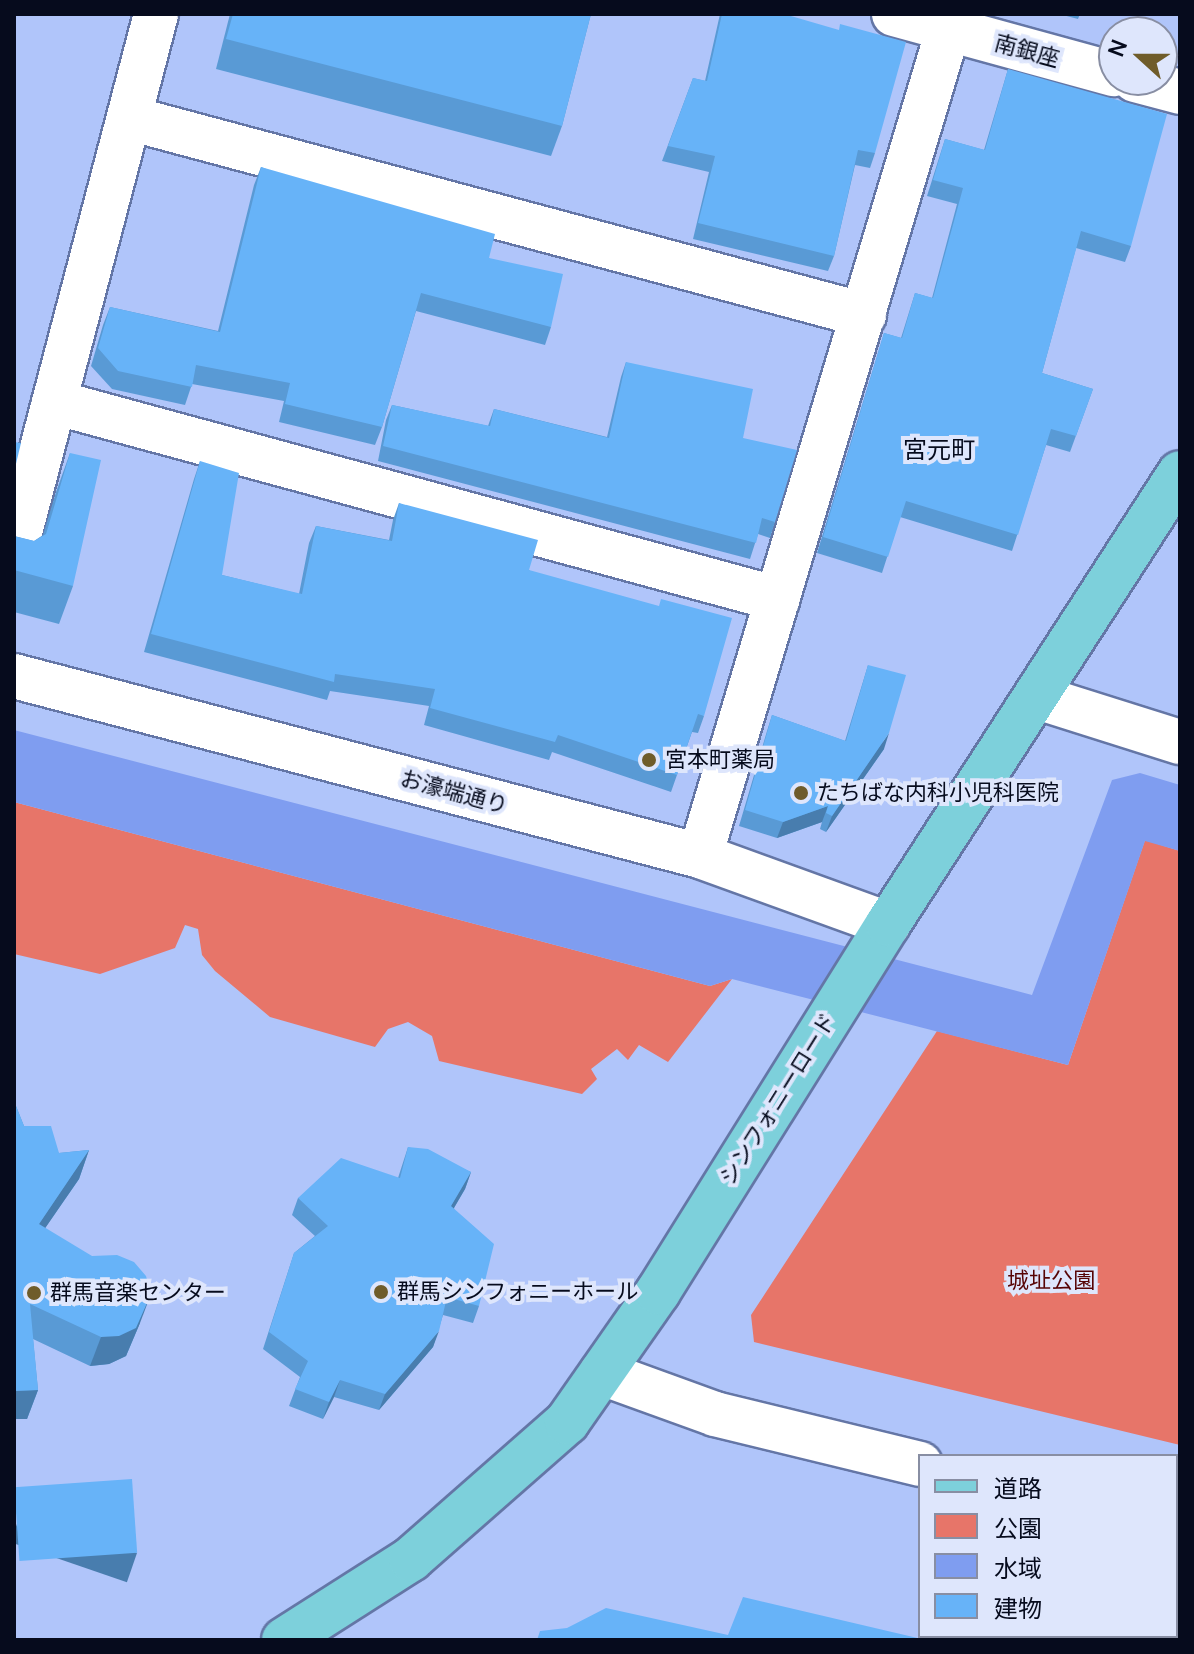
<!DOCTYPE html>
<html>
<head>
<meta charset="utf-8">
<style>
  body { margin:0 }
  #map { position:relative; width:1194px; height:1654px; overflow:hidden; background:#b0c5fa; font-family:Manrope,"Noto Sans JP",sans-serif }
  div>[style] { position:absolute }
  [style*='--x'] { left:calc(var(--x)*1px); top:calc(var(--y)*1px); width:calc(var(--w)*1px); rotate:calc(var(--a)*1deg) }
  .green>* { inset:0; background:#e77569 }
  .water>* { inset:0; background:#7f9df0 }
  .roads { filter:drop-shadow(2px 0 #6476a6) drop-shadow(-2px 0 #6476a6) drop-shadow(0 2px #6476a6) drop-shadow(0 -2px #6476a6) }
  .minor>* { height:44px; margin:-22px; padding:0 22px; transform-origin:22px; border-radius:22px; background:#fff }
  .tertiary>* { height:44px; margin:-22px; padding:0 22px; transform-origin:22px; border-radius:22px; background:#fff }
  .primary>* { height:44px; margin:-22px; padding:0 22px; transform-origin:22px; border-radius:22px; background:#7dd0db }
  .wall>* { inset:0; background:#599ad5 }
  .shaded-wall>* { inset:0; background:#487dae; transform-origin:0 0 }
  .building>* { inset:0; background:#67b3f8; transform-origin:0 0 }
  .dots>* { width:22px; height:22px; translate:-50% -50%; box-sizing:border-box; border:4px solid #dee6fc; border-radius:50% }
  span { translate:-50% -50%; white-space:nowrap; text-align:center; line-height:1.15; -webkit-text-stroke:8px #dee6fc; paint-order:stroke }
  .street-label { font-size:22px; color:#060b1d }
  .poi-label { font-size:22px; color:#060b1d }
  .left { translate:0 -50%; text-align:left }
  .park-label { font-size:22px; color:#560405 }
  .neighbourhood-label { font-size:24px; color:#060b1d }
  .frame { position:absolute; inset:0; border:16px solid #060b1d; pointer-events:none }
  .legend { position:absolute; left:918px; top:1454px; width:260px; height:184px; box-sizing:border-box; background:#dee6fc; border:2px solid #888ea3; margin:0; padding:10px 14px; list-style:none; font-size:24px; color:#060b1d }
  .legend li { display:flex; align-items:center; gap:16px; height:40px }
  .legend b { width:40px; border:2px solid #888ea3 }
  .north { position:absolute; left:1098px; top:16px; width:80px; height:80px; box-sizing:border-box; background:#dee6fc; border:2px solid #888ea3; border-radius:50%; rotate:291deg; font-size:22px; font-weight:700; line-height:32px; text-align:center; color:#060b1d }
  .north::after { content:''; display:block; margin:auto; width:28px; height:36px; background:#6f5c2a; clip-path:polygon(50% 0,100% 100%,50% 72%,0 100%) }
</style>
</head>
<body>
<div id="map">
  <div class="green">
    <div style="clip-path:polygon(14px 802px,710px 986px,732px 979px,668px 1062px,639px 1045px,628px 1060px,617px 1049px,591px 1069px,597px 1079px,582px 1094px,439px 1061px,432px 1036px,408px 1022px,388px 1029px,375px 1047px,270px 1017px,215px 971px,202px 955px,198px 929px,185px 925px,175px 948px,100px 974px,14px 954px)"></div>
    <div style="clip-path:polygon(1145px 840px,1180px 851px,1180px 1445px,754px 1342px,751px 1315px,937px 1031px,1068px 1065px)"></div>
  </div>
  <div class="water">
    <div style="clip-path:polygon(14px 730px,1032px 995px,1112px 780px,1140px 773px,1180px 785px,1180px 851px,1145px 841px,1068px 1065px,732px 979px,710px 986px,14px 802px)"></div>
  </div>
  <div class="roads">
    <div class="minor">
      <div style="--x:894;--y:14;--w:228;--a:15.3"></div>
      <div style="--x:1135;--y:80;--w:47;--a:14.9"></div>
      <div style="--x:129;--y:118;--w:761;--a:15"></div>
      <div style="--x:54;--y:402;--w:750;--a:15.22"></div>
      <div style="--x:14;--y:555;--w:559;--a:-75.29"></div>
      <div style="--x:700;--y:856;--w:879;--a:-73.28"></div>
    </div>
    <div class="tertiary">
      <div style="--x:14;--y:676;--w:709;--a:14.7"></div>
      <div style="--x:700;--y:856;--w:200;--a:19.9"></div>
      <div style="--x:1037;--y:697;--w:150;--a:17.5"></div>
      <div style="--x:602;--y:1373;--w:120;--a:19.9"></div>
      <div style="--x:715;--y:1414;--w:211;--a:13.7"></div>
      <div style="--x:1176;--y:1527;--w:4;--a:14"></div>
    </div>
    <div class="primary">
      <div style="--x:284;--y:1640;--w:151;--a:-32.5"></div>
      <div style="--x:411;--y:1559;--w:208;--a:-41.3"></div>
      <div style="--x:567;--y:1422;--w:159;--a:-55"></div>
      <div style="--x:658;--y:1292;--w:434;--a:-58"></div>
      <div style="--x:888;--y:924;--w:537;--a:-57.08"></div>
    </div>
  </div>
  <div class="wall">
    <div style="clip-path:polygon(230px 14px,591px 14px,562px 126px,551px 156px,216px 69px)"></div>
    <div style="clip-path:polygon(720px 14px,784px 14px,875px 153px,870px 168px,855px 165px,834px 256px,828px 271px,693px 239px,709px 172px,662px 161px,693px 78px,705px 81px)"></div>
    <div style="clip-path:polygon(1059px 14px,1080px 14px,1078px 19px)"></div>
    <div style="clip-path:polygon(1008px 69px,1131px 246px,1125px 262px,1076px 248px,1042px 373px,1093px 389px,1070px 452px,1046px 445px,1012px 551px,900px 517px,882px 573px,817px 553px,884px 333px,901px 338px,915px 293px,932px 298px,957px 204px,927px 196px,945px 139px,984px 150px)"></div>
    <div style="clip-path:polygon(261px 167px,489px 258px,551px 327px,545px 345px,416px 311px,382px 427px,375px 445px,279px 422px,284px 401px,192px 384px,185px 405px,112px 389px,91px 366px,103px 325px,110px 307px,218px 331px,254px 185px)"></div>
    <div style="clip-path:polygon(626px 362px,743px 438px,775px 522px,770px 538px,758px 534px,750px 559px,378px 461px,386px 420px,392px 405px,488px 426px,494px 409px,607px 437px,621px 377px)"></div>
    <div style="clip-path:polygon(70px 453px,73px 586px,59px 624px,14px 612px,14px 536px,34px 541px,43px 535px,56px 492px)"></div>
    <div style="clip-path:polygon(200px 461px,222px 575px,299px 594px,309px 543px,316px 526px,389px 540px,393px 520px,399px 503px,529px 570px,704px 716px,698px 733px,692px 732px,671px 792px,552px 752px,549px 760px,424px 725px,429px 706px,330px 691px,327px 700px,144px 652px,194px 479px)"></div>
    <div style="clip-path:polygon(868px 665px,884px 749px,826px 832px,820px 829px,822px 822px,777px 838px,739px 826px,767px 731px,772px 715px,845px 741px)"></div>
    <div style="clip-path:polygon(14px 1101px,24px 1126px,59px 1153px,89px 1150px,79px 1179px,45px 1228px,140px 1323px,126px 1356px,109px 1364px,90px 1366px,33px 1339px,38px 1390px,27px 1419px,14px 1419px)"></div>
    <div style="clip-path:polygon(408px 1147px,471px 1172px,465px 1189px,454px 1208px,479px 1306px,473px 1323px,443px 1315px,433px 1347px,379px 1410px,334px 1397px,323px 1419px,289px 1406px,300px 1377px,263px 1349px,294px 1253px,315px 1236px,292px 1215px,298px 1198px,398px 1178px)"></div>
  </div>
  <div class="shaded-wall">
    <div style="clip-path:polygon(889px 733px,884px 749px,826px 832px,832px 816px)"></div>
    <div style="clip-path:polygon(828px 806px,822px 822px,777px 838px,783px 822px)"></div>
    <div style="clip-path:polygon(89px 1150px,79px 1179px,28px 1253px,39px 1224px)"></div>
    <div style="clip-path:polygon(471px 1172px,465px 1189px,445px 1223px,451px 1206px)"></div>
    <div style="clip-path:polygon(151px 1294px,140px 1323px,126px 1356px,109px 1364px,90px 1366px,101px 1337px)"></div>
    <div style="clip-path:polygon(439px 1331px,433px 1347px,379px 1410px,385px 1394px)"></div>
    <div style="clip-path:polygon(340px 1380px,334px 1397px,323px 1419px,329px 1402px)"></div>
    <div style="clip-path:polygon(38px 1390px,27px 1419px,14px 1419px,14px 1391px)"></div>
    <div style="left:137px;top:1553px;width:31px;height:123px;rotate:109deg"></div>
  </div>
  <div class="building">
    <div style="clip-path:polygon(233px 14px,591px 14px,562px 126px,226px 39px)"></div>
    <div style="clip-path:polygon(722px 14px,784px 14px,839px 30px,840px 24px,906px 42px,875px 153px,858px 150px,834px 256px,698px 223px,715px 156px,668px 146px,693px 78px,707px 81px)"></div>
    <div style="clip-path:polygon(1008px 69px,1167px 114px,1131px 246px,1081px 231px,1042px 373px,1093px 389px,1076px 436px,1051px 429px,1018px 535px,906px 501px,888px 557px,823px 537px,884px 333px,902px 338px,915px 293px,933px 298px,963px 188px,933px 180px,945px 139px,985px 150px)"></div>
    <div style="clip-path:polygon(261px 167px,495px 234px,489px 258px,563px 274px,551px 327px,421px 293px,382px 427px,285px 404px,290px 383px,196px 365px,192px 387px,118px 371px,98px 348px,110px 307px,220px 332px)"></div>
    <div style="clip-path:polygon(626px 362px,753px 389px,743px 438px,797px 450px,775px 522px,762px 518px,756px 543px,383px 446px,392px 405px,490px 426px,494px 409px,609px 438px)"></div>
    <div style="clip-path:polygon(14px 442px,21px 443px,14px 472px)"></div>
    <div style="clip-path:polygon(70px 453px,101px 460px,73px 586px,14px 570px,14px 536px,34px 541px,46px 534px)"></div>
    <div style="clip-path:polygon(200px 461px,239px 473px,222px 575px,302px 594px,316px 526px,392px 541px,399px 503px,538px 540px,529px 570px,659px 606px,661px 599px,732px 618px,704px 716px,698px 714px,677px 775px,558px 735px,555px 742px,430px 708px,435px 689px,335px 674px,334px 682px,151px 634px)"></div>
    <div style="clip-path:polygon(868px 665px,906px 675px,889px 733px,832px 816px,826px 813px,828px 806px,783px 822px,745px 810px,772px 715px,846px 741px)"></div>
    <div style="clip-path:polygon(14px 1101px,24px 1126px,51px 1126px,59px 1153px,89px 1150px,39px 1224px,92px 1256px,117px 1255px,134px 1262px,146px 1276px,151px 1294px,136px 1328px,119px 1336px,101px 1337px,30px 1304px,38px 1390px,14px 1391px)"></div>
    <div style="clip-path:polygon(408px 1147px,428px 1149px,471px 1172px,451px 1206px,494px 1244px,479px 1306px,447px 1297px,439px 1331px,385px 1394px,340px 1380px,329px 1402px,295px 1389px,308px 1361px,269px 1332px,294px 1253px,328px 1226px,298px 1198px,341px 1158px,400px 1178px)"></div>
    <div style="left:132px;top:1479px;width:74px;height:118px;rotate:86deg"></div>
    <div style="clip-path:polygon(743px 1597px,926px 1640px,537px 1640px,540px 1631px,567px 1628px,606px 1608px,728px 1635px)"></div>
  </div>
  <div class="dots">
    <div style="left:649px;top:760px;background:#6f5c2a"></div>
    <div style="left:801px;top:793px;background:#6f5c2a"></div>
    <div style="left:381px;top:1292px;background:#6f5c2a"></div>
    <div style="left:34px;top:1293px;background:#6f5c2a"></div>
  </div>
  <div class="street-label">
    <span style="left:1027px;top:51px;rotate:15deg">南銀座</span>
    <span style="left:454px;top:792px;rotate:15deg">お濠端通り</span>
    <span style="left:778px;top:1099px;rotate:-58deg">シンフォニーロード</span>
  </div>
  <div class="poi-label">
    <span class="left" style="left:665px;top:760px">宮本町薬局</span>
    <span class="left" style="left:817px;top:793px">たちばな内科小児科医院</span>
    <span class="left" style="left:397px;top:1292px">群馬シンフォニーホール</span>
    <span class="left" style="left:50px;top:1293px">群馬音楽センター</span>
  </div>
  <div class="park-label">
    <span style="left:1051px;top:1281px">城址公園</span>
  </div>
  <div class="neighbourhood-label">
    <span style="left:939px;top:449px">宮元町</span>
  </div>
  <div class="frame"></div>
  <ul class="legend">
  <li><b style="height:10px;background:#7dd0db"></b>道路</li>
  <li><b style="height:22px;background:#e77569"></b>公園</li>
  <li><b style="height:22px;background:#7f9df0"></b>水域</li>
  <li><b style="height:22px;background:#67b3f8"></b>建物</li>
  </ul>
  <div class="north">N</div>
</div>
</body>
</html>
